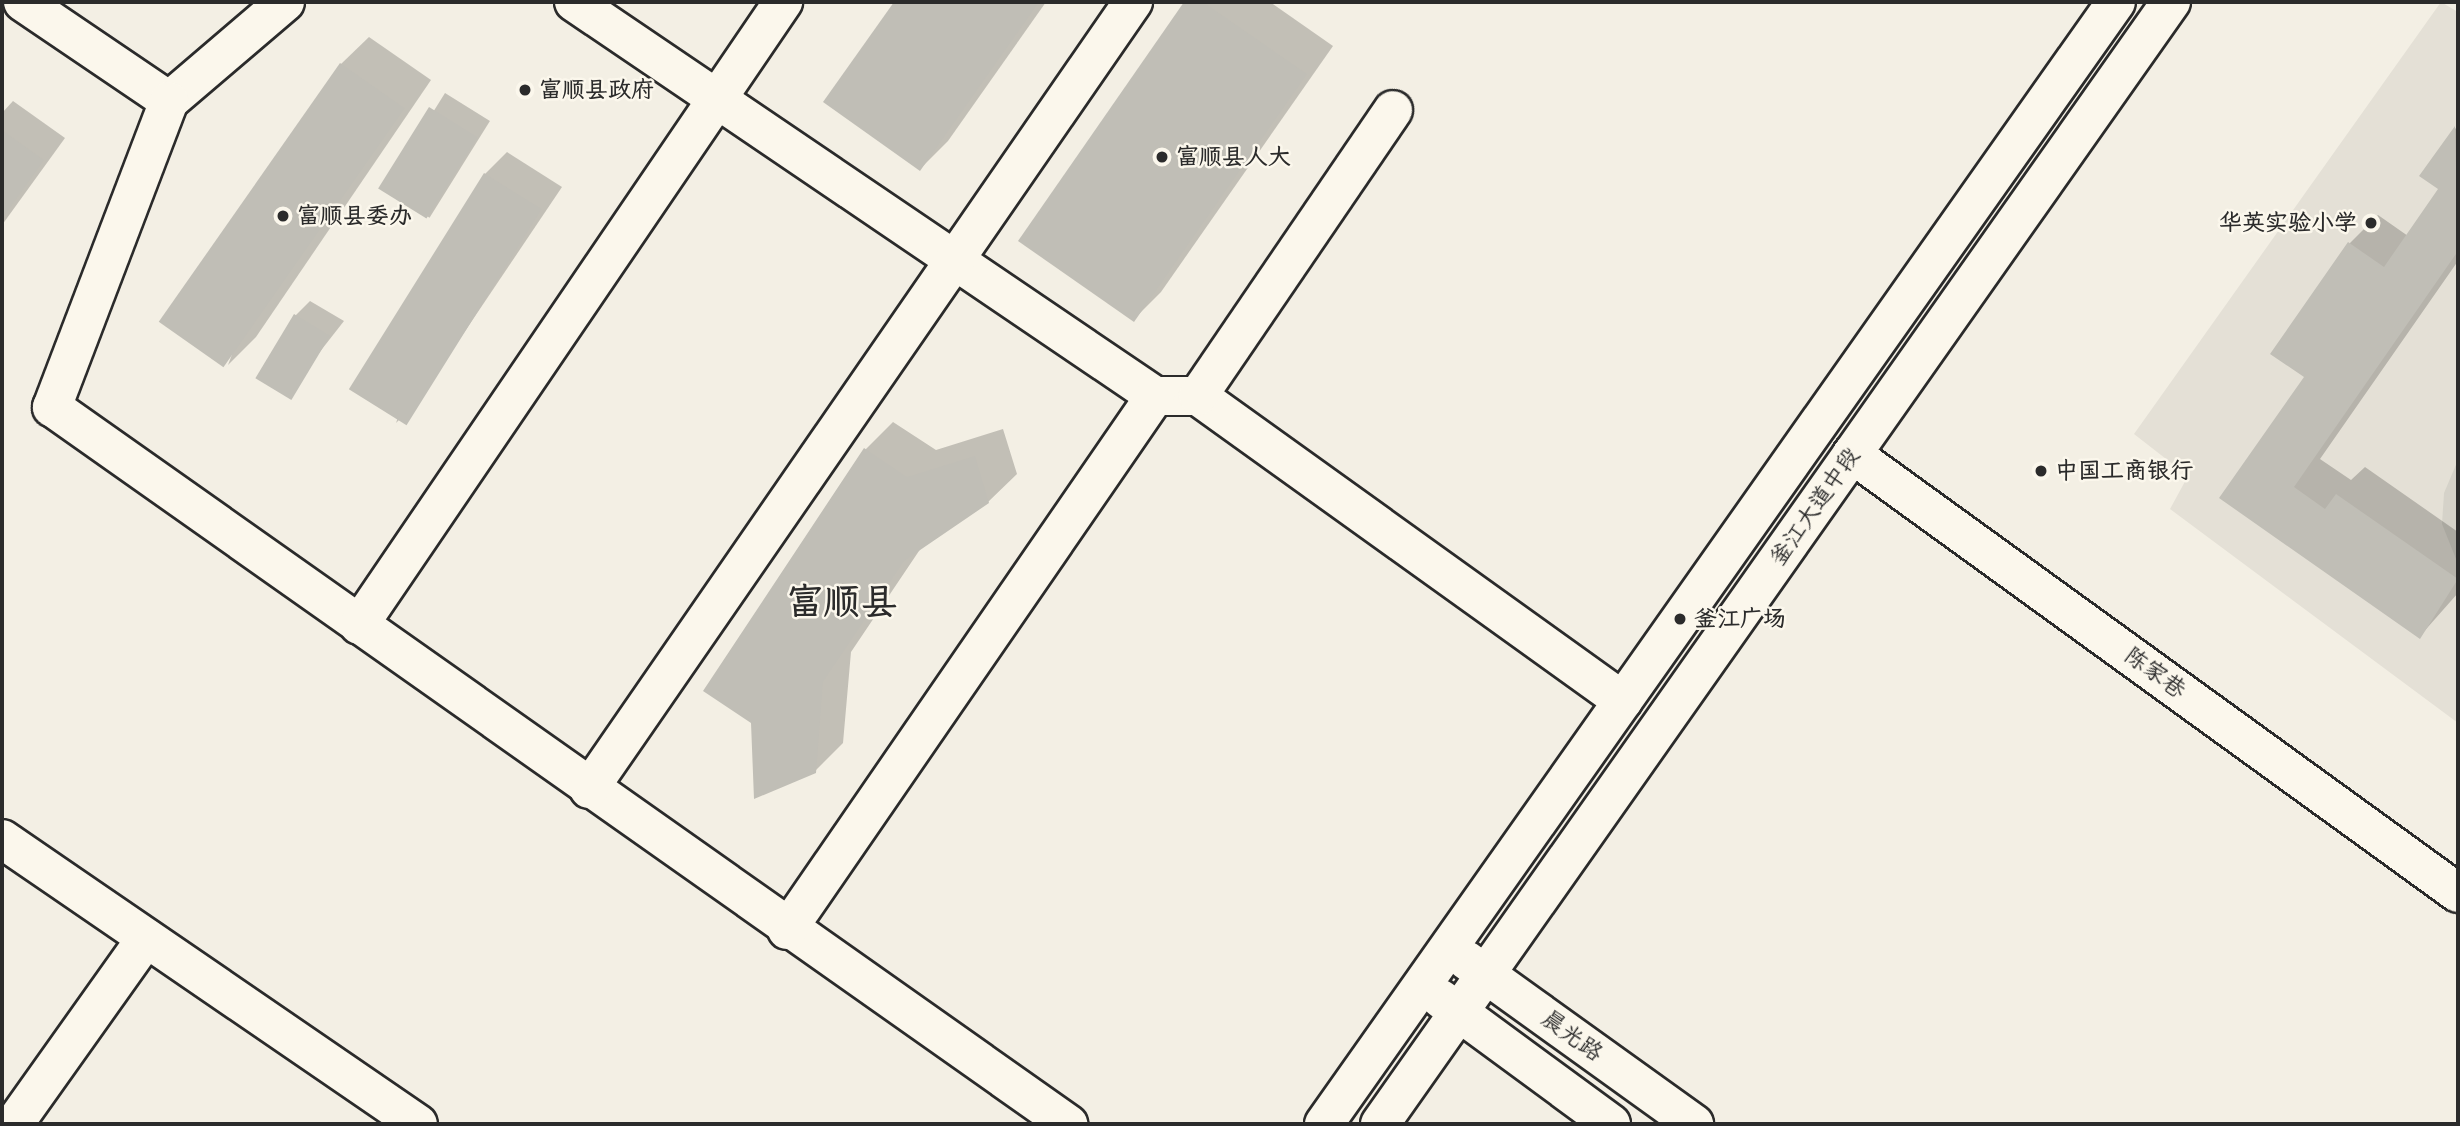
<!DOCTYPE html>
<html>
<head>
<meta charset="utf-8">
<style>
  body { margin:0 }
  #map { position:relative; width:2460px; height:1126px; overflow:hidden; background:#f3efe4; font-family:"Comic Neue","LXGW WenKai TC",sans-serif }
  div>[style] { position:absolute }
  [style*='--x'] { left:calc(var(--x)*1px); top:calc(var(--y)*1px); width:calc(var(--w)*1px); rotate:calc(var(--a)*1deg) }
  .built>* { inset:0; background:#e4e0d6 }
  .green>* { inset:0; background:#d5d2c9 }
  .shadow>* { inset:0; background:#0003; transform-origin:0 0 }
  .building>* { inset:0; background:#c0beb6; transform-origin:0 0 }
  .roads { filter:drop-shadow(2px 0 #2b2b2b) drop-shadow(-2px 0 #2b2b2b) drop-shadow(0 2px #2b2b2b) drop-shadow(0 -2px #2b2b2b) }
  .minor>* { height:38px; margin:-19px; padding:0 19px; transform-origin:19px; border-radius:19px; background:#fbf7ec }
  .major>* { height:38px; margin:-19px; padding:0 19px; transform-origin:19px; border-radius:19px; background:#fbf7ec }
  .dots>* { width:19px; height:19px; translate:-50% -50%; box-sizing:border-box; border:4px solid #fbf7ec; border-radius:50% }
  span { translate:-50% -50%; white-space:nowrap; text-align:center; line-height:1.15; -webkit-text-stroke:5px #fbf7ec; paint-order:stroke }
  .poi-label { font-size:23px; color:#2b2b2b; font-weight:700 }
  .left { translate:0 -50%; text-align:left }
  .right { translate:-100% -50%; text-align:right }
  .street-label { font-size:23px; color:#2b2b2b }
  .town-label { font-size:37px; color:#2b2b2b; font-weight:700 }
  .frame { position:absolute; inset:0; border:4px solid #2b2b2b; pointer-events:none }
</style>
</head>
<body>
<div id="map">
  <div class="built">
    <div style="clip-path:polygon(2441px 2px,2458px 12px,2458px 723px,2170px 509px,2188px 476px,2134px 434px)"></div>
  </div>
  <div class="green">
    <div style="clip-path:polygon(2458px 460px,2458px 564px,2442px 524px,2444px 493px)"></div>
  </div>
  <div class="shadow">
    <div style="clip-path:polygon(896px 2px,1046px 2px,948px 141px,920px 169px,826px 102px)"></div>
    <div style="clip-path:polygon(1186px 2px,1270px 2px,1333px 46px,1161px 292px,1133px 320px,1020px 240px)"></div>
    <div style="clip-path:polygon(369px 37px,431px 80px,256px 337px,228px 365px,341px 64px)"></div>
    <div style="left:445px;top:93px;width:53px;height:114px;rotate:32deg"></div>
    <div style="clip-path:polygon(13px 101px,65px 138px,2px 225px,2px 113px)"></div>
    <div style="clip-path:polygon(2458px 125px,2458px 261px,2320px 459px,2351px 480px,2365px 467px,2458px 532px,2458px 593px,2420px 636px,2222px 498px,2306px 377px,2273px 354px,2350px 243px,2378px 215px,2408px 236px,2441px 189px,2421px 176px)"></div>
    <div style="clip-path:polygon(507px 152px,562px 187px,418px 401px,396px 423px,485px 174px)"></div>
    <div style="clip-path:polygon(310px 301px,344px 321px,286px 395px,296px 315px)"></div>
    <div style="clip-path:polygon(893px 422px,936px 450px,1003px 429px,1017px 474px,988px 502px,921px 548px,851px 652px,843px 743px,815px 771px,756px 796px,865px 450px)"></div>
  </div>
  <div class="building">
    <div style="clip-path:polygon(894px 2px,1039px 2px,920px 171px,823px 102px)"></div>
    <div style="clip-path:polygon(1184px 2px,1203px 2px,1307px 74px,1134px 322px,1018px 241px)"></div>
    <div style="left:340px;top:63px;width:79px;height:316px;rotate:35deg"></div>
    <div style="left:429px;top:107px;width:57px;height:96px;rotate:32deg"></div>
    <div style="clip-path:polygon(2455px 126px,2458px 251px,2294px 487px,2325px 509px,2336px 494px,2458px 579px,2420px 639px,2219px 498px,2304px 377px,2270px 354px,2348px 242px,2384px 267px,2438px 189px,2419px 176px)"></div>
    <div style="clip-path:polygon(2px 130px,44px 160px,2px 219px)"></div>
    <div style="left:484px;top:173px;width:68px;height:255px;rotate:32deg"></div>
    <div style="left:294px;top:314px;width:42px;height:75px;rotate:31deg"></div>
    <div style="clip-path:polygon(864px 448px,907px 477px,975px 456px,989px 503px,904px 561px,823px 682px,816px 773px,754px 799px,751px 723px,703px 691px)"></div>
  </div>
  <div class="roads">
    <div class="minor">
      <div style="--x:23;--y:2;--w:176;--a:34.1"></div>
      <div style="--x:285;--y:2;--w:153;--a:139.5"></div>
      <div style="--x:169;--y:101;--w:328;--a:110.9"></div>
      <div style="--x:52;--y:407;--w:1244;--a:35.21"></div>
      <div style="--x:574;--y:2;--w:702;--a:34.14"></div>
      <div style="--x:1155;--y:396;--w:43;--a:0"></div>
      <div style="--x:1198;--y:396;--w:523;--a:35.67"></div>
      <div style="--x:1198;--y:396;--w:346;--a:-55.7"></div>
      <div style="--x:1852;--y:454;--w:748;--a:35.92"></div>
      <div style="--x:359;--y:625;--w:754;--a:-55.76"></div>
      <div style="--x:589;--y:789;--w:957;--a:-55.35"></div>
      <div style="--x:2;--y:839;--w:504;--a:34.41"></div>
      <div style="--x:787;--y:930;--w:649;--a:-55.43"></div>
      <div style="--x:14;--y:1124;--w:228;--a:-54.6"></div>
    </div>
    <div class="major">
      <div style="--x:1466;--y:960;--w:281;--a:35.7"></div>
      <div style="--x:1441;--y:999;--w:211;--a:36.3"></div>
      <div style="--x:1324;--y:1124;--w:1373;--a:-54.78"></div>
      <div style="--x:1380;--y:1124;--w:1373;--a:-54.82"></div>
    </div>
  </div>
  <div class="dots">
    <div style="left:525px;top:90px;background:#2b2b2b"></div>
    <div style="left:1162px;top:157px;background:#2b2b2b"></div>
    <div style="left:283px;top:216px;background:#2b2b2b"></div>
    <div style="left:2371px;top:223px;background:#2b2b2b"></div>
    <div style="left:2041px;top:471px;background:#2b2b2b"></div>
    <div style="left:1680px;top:619px;background:#2b2b2b"></div>
  </div>
  <div class="poi-label">
    <span class="left" style="left:539px;top:90px">富顺县政府</span>
    <span class="left" style="left:1176px;top:157px">富顺县人大</span>
    <span class="left" style="left:297px;top:216px">富顺县委办</span>
    <span class="right" style="left:2357px;top:223px">华英实验小学</span>
    <span class="left" style="left:2055px;top:471px">中国工商银行</span>
    <span class="left" style="left:1694px;top:619px">釜江广场</span>
  </div>
  <div class="street-label">
    <span style="left:1815px;top:507px;rotate:-55deg">釜江大道中段</span>
    <span style="left:2155px;top:673px;rotate:36deg">陈家巷</span>
    <span style="left:1572px;top:1036px;rotate:36deg">晨光路</span>
  </div>
  <div class="town-label">
    <span style="left:842px;top:602px">富顺县</span>
  </div>
  <div class="frame"></div>
</div>
</body>
</html>
